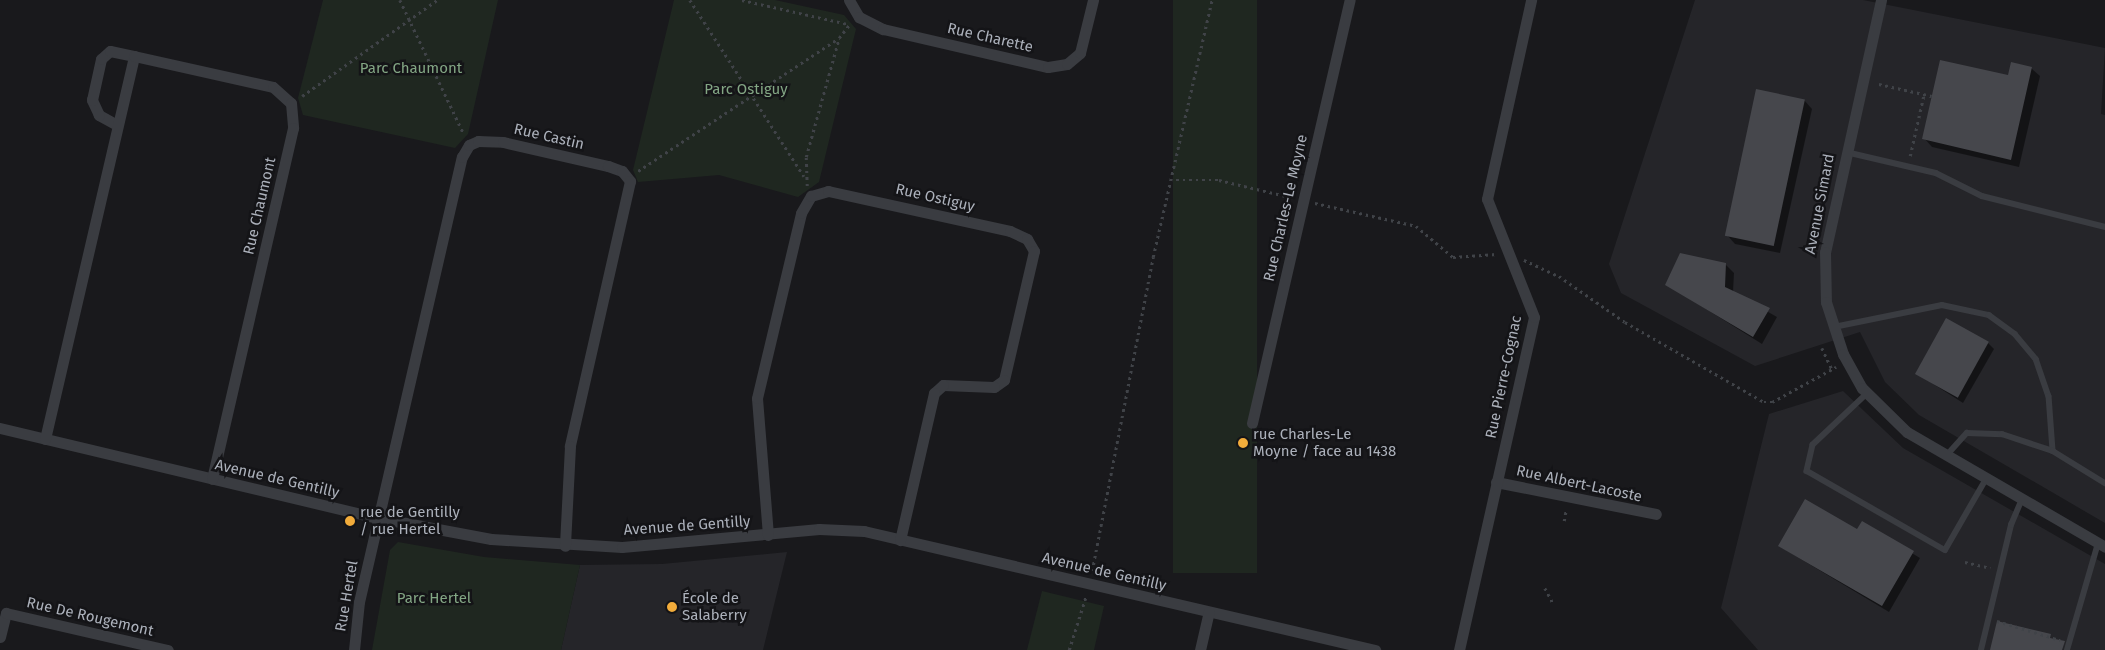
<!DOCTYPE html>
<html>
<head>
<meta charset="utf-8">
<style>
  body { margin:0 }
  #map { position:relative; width:2105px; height:650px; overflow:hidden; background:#19191c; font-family:"Fira Sans",sans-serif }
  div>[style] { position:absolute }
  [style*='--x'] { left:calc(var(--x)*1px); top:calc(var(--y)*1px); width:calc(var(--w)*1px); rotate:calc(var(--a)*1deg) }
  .built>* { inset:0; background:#252529 }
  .green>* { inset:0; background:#1f2720; transform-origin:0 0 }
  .shadow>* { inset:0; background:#0007 }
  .building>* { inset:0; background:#46474c; transform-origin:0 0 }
  .path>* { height:2.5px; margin-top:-1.25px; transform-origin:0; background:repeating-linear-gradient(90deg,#404348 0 2.5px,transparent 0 6.5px) }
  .service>* { height:5.5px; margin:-2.75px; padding:0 2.75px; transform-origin:2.75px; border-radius:2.75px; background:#3a3c41 }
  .minor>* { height:11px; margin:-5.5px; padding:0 5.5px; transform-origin:5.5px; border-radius:5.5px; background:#3a3c41 }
  .dots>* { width:14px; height:14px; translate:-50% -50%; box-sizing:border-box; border:2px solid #141417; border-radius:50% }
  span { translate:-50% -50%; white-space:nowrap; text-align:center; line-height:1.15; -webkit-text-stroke:5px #141417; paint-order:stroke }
  .street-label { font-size:15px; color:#acb1bb }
  .park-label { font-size:15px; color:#83a684 }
  .poi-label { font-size:15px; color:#acb1bb }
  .left { translate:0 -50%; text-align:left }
</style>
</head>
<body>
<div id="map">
  <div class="built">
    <div style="clip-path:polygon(1695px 0,1863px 0,2105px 48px,2101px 114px,2105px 115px,2105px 523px,1919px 415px,1885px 382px,1860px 332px,1755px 366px,1621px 293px,1609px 264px)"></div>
    <div style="clip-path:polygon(1843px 391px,1903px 448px,2105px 564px,2105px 650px,1758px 650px,1721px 608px,1769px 414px)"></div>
    <div style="clip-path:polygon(787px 552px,763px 650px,561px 650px,580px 565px,662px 564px)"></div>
  </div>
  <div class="green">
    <div style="clip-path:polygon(323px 0,498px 0,468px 134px,455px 148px,303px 115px,298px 98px)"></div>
    <div style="clip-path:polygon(674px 0,775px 0,844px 15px,856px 29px,819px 182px,798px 197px,719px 175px,638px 182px,633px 170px)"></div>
    <div style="left:1173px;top:0;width:84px;height:573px"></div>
    <div style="clip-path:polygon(398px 542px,484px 557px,580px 565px,561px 650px,372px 650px,390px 550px)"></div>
    <div style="clip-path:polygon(1042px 591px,1104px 606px,1094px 650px,1027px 650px)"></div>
  </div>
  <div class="shadow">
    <div style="clip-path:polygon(2031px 68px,2040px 76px,2019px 167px,1932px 147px,1924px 138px)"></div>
    <div style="clip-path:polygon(1804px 100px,1812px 109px,1780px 253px,1735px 244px,1727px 235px)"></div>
    <div style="clip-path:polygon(1726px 265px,1734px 273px,1733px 292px,1777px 317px,1762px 344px,1666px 284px)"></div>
    <div style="clip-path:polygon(1988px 343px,1994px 349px,1963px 403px,1916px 373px)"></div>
    <div style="clip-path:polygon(1862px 523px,1920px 558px,1889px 612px,1779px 546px,1858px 531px)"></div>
  </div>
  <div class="building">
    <div style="clip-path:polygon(1940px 60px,2008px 75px,2011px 62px,2032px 67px,2011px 160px,1922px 139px)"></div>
    <div style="left:1756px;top:89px;width:50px;height:150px;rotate:12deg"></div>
    <div style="clip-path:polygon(1680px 253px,1726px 263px,1725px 287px,1770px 308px,1753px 337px,1665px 285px)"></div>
    <div style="left:1946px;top:318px;width:49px;height:64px;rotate:29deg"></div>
    <div style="clip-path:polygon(1805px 499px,1857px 529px,1862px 521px,1914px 551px,1882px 606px,1778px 546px)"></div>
    <div style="clip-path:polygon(1997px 621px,2051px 634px,2050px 638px,2065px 641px,2062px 650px,1990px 650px)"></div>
  </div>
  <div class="path">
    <div style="--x:400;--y:0;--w:148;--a:64.5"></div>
    <div style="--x:690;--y:0;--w:210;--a:57.1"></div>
    <div style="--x:742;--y:0;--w:109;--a:12.8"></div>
    <div style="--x:1879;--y:84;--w:54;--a:12.8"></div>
    <div style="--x:302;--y:96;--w:166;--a:-35.4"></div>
    <div style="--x:1910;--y:156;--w:64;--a:-77.3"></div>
    <div style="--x:638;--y:171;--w:241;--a:-33.5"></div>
    <div style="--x:1170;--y:180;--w:49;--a:0"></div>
    <div style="--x:1219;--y:180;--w:73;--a:13.5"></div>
    <div style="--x:807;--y:186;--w:29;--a:-92"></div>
    <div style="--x:806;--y:157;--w:123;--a:-74.5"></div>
    <div style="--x:839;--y:38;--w:16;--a:-52"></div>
    <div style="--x:1315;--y:203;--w:104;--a:12.8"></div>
    <div style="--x:1416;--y:226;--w:48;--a:40"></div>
    <div style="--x:1453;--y:257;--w:44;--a:-3.9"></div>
    <div style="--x:1524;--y:260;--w:38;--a:25"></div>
    <div style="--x:1559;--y:276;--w:80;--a:34.9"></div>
    <div style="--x:1625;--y:322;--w:160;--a:29.9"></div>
    <div style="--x:1764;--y:402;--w:8;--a:0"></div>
    <div style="--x:1772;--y:402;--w:73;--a:-28.7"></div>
    <div style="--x:1822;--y:348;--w:23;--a:65"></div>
    <div style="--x:1564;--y:521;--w:11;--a:-80"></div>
    <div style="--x:1965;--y:562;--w:26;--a:13"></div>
    <div style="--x:1092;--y:571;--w:320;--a:-79"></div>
    <div style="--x:1153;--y:257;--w:264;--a:-77.1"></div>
    <div style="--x:1545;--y:588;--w:17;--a:62"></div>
    <div style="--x:1997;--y:621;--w:66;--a:16.8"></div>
    <div style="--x:1069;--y:650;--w:57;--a:-72.5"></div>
  </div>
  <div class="service">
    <div style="--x:1846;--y:152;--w:92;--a:13.1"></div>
    <div style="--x:1936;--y:173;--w:51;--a:26.6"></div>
    <div style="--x:1982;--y:196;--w:127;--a:14.1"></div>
    <div style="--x:1834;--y:327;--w:110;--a:-11.5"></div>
    <div style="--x:1942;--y:305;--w:48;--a:12"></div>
    <div style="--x:1989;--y:315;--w:32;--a:36"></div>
    <div style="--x:2015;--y:334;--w:33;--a:50"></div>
    <div style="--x:2036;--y:359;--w:39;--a:71"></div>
    <div style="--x:2049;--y:396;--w:55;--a:85.8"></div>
    <div style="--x:1867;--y:394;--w:74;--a:136.6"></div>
    <div style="--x:1813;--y:445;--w:27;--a:103"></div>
    <div style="--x:1807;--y:471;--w:159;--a:29.8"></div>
    <div style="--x:1945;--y:550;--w:82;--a:-60"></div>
    <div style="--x:1946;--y:456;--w:31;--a:-48"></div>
    <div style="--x:1967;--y:433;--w:35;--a:2"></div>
    <div style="--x:2002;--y:434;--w:54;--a:18.4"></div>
    <div style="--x:2053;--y:451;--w:61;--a:31.6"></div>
    <div style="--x:1981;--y:650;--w:129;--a:-76.5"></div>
    <div style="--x:2011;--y:525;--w:28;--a:-67"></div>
    <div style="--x:2067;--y:650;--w:111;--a:-73.8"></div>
  </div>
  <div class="minor">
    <div style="--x:849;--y:0;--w:20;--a:60"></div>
    <div style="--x:859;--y:17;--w:27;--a:27"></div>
    <div style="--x:883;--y:29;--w:169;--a:13"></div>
    <div style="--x:1048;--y:67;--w:19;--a:-9"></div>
    <div style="--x:1067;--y:64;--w:17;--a:-40"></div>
    <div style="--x:1080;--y:53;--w:55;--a:-76.2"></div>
    <div style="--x:1881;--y:0;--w:258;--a:102.5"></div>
    <div style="--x:1825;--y:252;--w:50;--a:88.9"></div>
    <div style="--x:1826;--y:302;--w:55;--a:71.9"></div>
    <div style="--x:1843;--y:354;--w:39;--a:61"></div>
    <div style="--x:1862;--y:388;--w:63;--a:44.4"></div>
    <div style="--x:1907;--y:432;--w:229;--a:30.1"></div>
    <div style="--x:117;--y:125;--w:21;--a:-151"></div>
    <div style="--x:99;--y:115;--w:17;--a:-115"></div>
    <div style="--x:92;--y:100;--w:42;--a:-77.6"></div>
    <div style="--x:101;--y:59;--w:12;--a:-42"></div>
    <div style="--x:110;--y:51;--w:25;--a:12"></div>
    <div style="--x:1252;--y:423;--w:434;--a:-77"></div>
    <div style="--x:0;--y:428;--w:390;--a:13.4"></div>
    <div style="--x:379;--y:518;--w:114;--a:10.6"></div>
    <div style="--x:491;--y:539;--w:131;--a:3.5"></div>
    <div style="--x:622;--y:547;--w:198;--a:-5.2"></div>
    <div style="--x:819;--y:529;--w:45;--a:2.5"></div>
    <div style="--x:864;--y:531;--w:525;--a:13.11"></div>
    <div style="--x:45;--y:439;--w:393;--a:-76.9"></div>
    <div style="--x:134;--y:56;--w:142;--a:12.6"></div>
    <div style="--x:273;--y:87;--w:24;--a:42"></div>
    <div style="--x:291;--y:103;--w:25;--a:85"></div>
    <div style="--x:293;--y:128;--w:360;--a:103"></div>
    <div style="--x:1496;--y:482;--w:163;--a:11.3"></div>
    <div style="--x:768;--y:535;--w:137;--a:-94.6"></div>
    <div style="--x:757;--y:398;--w:190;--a:-76.6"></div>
    <div style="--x:801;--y:213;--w:20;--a:-60"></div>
    <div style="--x:811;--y:196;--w:18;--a:-16"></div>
    <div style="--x:828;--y:191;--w:186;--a:12.4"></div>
    <div style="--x:1010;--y:231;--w:19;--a:25"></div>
    <div style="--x:1027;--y:239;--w:14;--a:60"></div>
    <div style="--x:1034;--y:251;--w:132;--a:103.1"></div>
    <div style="--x:1004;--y:380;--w:12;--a:145"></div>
    <div style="--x:994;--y:387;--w:51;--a:-177.8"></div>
    <div style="--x:943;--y:385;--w:12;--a:138"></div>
    <div style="--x:934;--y:393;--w:151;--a:103"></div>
    <div style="--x:0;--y:637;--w:25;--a:-76"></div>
    <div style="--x:6;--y:613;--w:166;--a:12.9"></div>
    <div style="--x:354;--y:650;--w:48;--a:-84.1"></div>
    <div style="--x:359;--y:602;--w:457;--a:-77"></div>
    <div style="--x:462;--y:157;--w:14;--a:-60"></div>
    <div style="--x:469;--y:145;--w:10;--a:-24"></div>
    <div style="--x:478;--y:141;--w:25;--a:2"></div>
    <div style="--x:503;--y:142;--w:108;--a:12.9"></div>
    <div style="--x:608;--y:166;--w:15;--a:20"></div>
    <div style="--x:622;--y:171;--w:13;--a:51"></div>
    <div style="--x:630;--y:181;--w:272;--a:102.8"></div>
    <div style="--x:570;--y:446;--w:100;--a:92.9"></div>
    <div style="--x:1200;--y:650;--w:39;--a:-77"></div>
    <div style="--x:1459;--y:650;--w:341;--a:-77.3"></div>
    <div style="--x:1534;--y:317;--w:127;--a:-111.7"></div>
    <div style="--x:1487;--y:199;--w:204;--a:-77.5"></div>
  </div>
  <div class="dots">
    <div style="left:1243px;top:443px;background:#f2ac3b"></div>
    <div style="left:350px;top:521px;background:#f2ac3b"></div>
    <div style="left:672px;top:607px;background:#f2ac3b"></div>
  </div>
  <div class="street-label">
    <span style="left:990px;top:38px;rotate:13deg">Rue Charette</span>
    <span style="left:549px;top:137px;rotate:13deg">Rue Castin</span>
    <span style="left:935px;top:198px;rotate:13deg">Rue Ostiguy</span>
    <span style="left:1820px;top:204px;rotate:-79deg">Avenue Simard</span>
    <span style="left:260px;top:206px;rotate:-77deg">Rue Chaumont</span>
    <span style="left:1286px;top:208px;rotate:-77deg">Rue Charles-Le Moyne</span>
    <span style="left:1504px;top:377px;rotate:-78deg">Rue Pierre-Cognac</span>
    <span style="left:277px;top:479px;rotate:13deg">Avenue de Gentilly</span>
    <span style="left:1579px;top:484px;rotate:12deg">Rue Albert-Lacoste</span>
    <span style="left:687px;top:526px;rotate:-4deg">Avenue de Gentilly</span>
    <span style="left:1104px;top:572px;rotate:13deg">Avenue de Gentilly</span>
    <span style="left:347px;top:596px;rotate:-80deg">Rue Hertel</span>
    <span style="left:90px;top:617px;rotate:13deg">Rue De Rougemont</span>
  </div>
  <div class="park-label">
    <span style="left:411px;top:69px">Parc Chaumont</span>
    <span style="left:746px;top:90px">Parc Ostiguy</span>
    <span style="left:434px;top:599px">Parc Hertel</span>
  </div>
  <div class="poi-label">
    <span class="left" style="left:1253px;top:443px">rue Charles-Le<br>Moyne / face au 1438</span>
    <span class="left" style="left:360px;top:521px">rue de Gentilly<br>/ rue Hertel</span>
    <span class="left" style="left:682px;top:607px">École de<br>Salaberry</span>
  </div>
</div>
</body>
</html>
